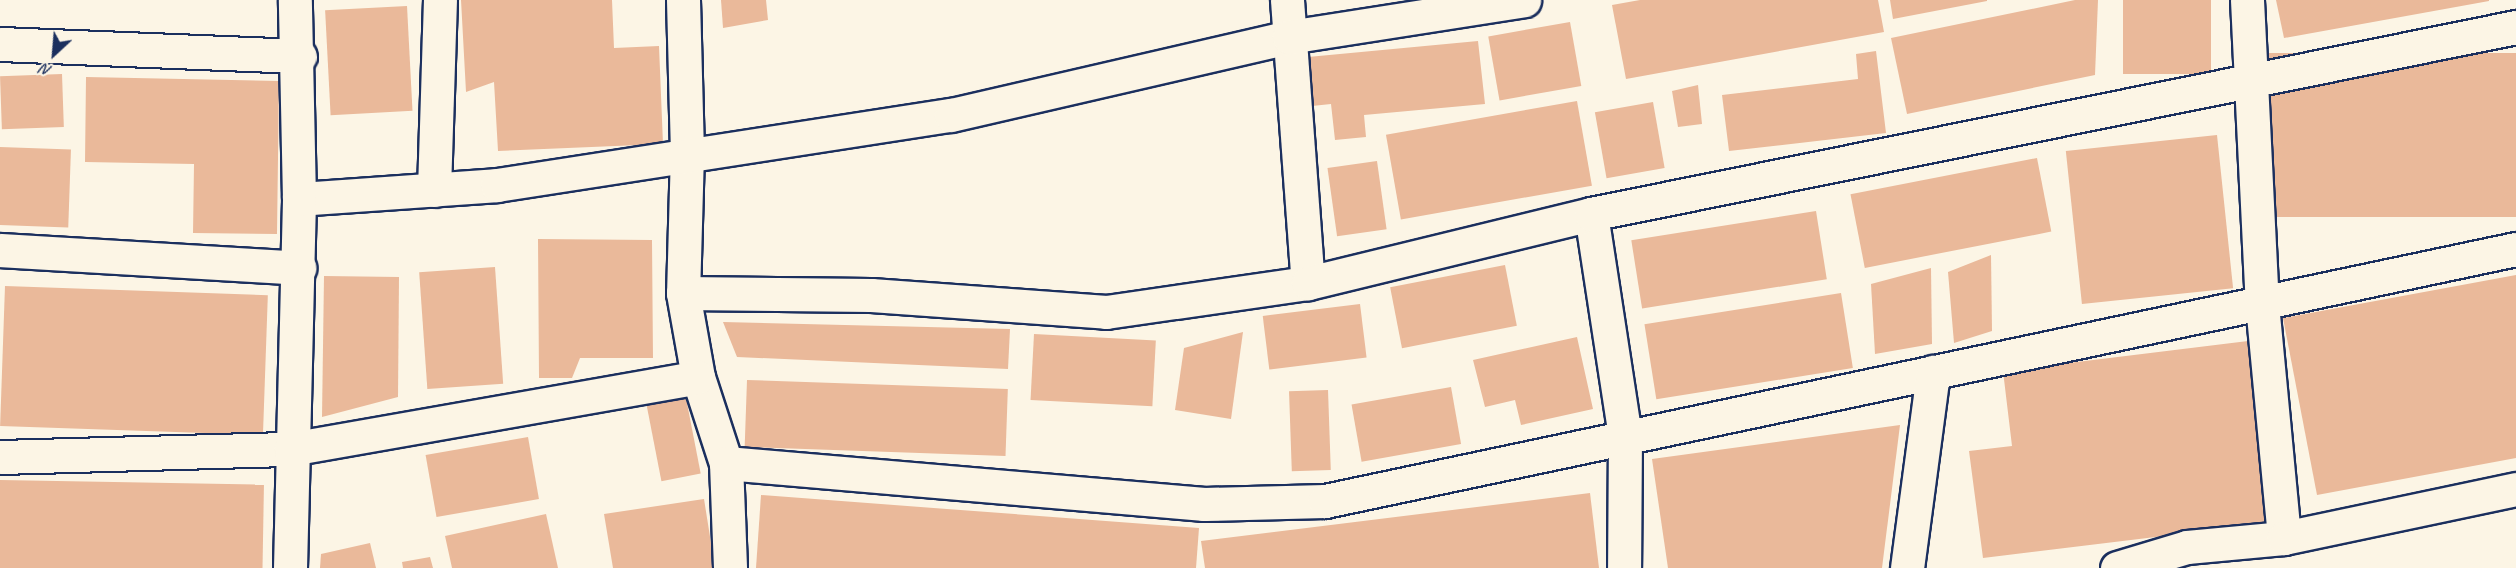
<!DOCTYPE html>
<html>
<head>
<meta charset="utf-8">
<style>
  body { margin:0 }
  #map { position:relative; width:2516px; height:568px; overflow:hidden; background:#fcf5e5; font-family:Caveat,sans-serif }
  div>[style] { position:absolute }
  [style*='--x'] { left:calc(var(--x)*1px); top:calc(var(--y)*1px); width:calc(var(--w)*1px); rotate:calc(var(--a)*1deg) }
  .building>* { inset:0; background:#eab99a; transform-origin:0 0 }
  .roads { filter:drop-shadow(2px 0 #1b2f5e) drop-shadow(-2px 0 #1b2f5e) drop-shadow(0 2px #1b2f5e) drop-shadow(0 -2px #1b2f5e) }
  .minor>* { height:33px; margin:-16.5px; padding:0 16.5px; transform-origin:16.5px; border-radius:16.5px; background:#fcf5e5 }
  span { translate:-50% -50%; white-space:nowrap; text-align:center; line-height:1.15; -webkit-text-stroke:6px #fcf5e5; paint-order:stroke }
  .north { position:absolute; left:24px; top:24px; width:60px; height:60px; -webkit-text-stroke:4px #fcf5e5; paint-order:stroke; rotate:206deg; font-size:16px; font-weight:700; line-height:24px; text-align:center; color:#1b2f5e }
  .north::after { content:''; display:block; margin:auto; width:21px; height:27px; background:#1b2f5e; clip-path:polygon(50% 0,100% 100%,50% 72%,0 100%) }
</style>
</head>
<body>
<div id="map">
  <div class="building">
    <div style="clip-path:polygon(461px 0,612px 0,614px 48px,659px 46px,663px 144px,498px 151px,494px 82px,466px 92px)"></div>
    <div style="clip-path:polygon(721px 0,766px 0,768px 20px,723px 28px)"></div>
    <div style="clip-path:polygon(1640px 0,1878px 0,1884px 32px,1626px 79px,1612px 5px)"></div>
    <div style="clip-path:polygon(1890px 0,1987px 0,1987px 1px,1893px 19px)"></div>
    <div style="clip-path:polygon(2075px 0,2098px 0,2095px 75px,1907px 114px,1891px 38px)"></div>
    <div style="left:2123px;top:0;width:88px;height:74px"></div>
    <div style="clip-path:polygon(2276px 0,2489px 0,2489px 1px,2284px 38px)"></div>
    <div style="left:407px;top:6px;width:105px;height:82px;rotate:87deg"></div>
    <div style="left:1570px;top:22px;width:65px;height:83px;rotate:80deg"></div>
    <div style="clip-path:polygon(1478px 41px,1485px 104px,1364px 115px,1366px 137px,1335px 140px,1331px 104px,1312px 106px,1308px 57px)"></div>
    <div style="clip-path:polygon(1876px 51px,1886px 133px,1729px 151px,1722px 95px,1858px 79px,1856px 54px)"></div>
    <div style="left:2516px;top:53px;width:164px;height:248px;rotate:90deg"></div>
    <div style="left:62px;top:74px;width:53px;height:62px;rotate:88deg"></div>
    <div style="clip-path:polygon(86px 77px,279px 81px,277px 234px,193px 233px,194px 164px,85px 162px)"></div>
    <div style="clip-path:polygon(1698px 85px,1702px 124px,1678px 127px,1672px 91px)"></div>
    <div style="left:1577px;top:101px;width:86px;height:194px;rotate:80deg"></div>
    <div style="left:1653px;top:102px;width:67px;height:59px;rotate:80deg"></div>
    <div style="left:2217px;top:135px;width:154px;height:152px;rotate:84deg"></div>
    <div style="left:0;top:147px;width:71px;height:78px;rotate:2deg"></div>
    <div style="left:2037px;top:158px;width:75px;height:190px;rotate:79deg"></div>
    <div style="left:1377px;top:161px;width:69px;height:50px;rotate:82deg"></div>
    <div style="left:1816px;top:211px;width:69px;height:187px;rotate:81deg"></div>
    <div style="clip-path:polygon(538px 239px,652px 240px,653px 358px,580px 358px,572px 378px,539px 378px)"></div>
    <div style="clip-path:polygon(1991px 255px,1992px 331px,1954px 343px,1948px 272px)"></div>
    <div style="left:1505px;top:265px;width:62px;height:117px;rotate:79deg"></div>
    <div style="left:495px;top:267px;width:117px;height:76px;rotate:86deg"></div>
    <div style="clip-path:polygon(1931px 268px,1932px 344px,1875px 354px,1871px 284px)"></div>
    <div style="clip-path:polygon(2516px 275px,2516px 458px,2317px 495px,2283px 318px)"></div>
    <div style="clip-path:polygon(324px 276px,399px 277px,398px 397px,322px 417px)"></div>
    <div style="left:5px;top:286px;width:263px;height:140px;rotate:2deg"></div>
    <div style="left:1841px;top:293px;width:76px;height:199px;rotate:81deg"></div>
    <div style="left:1360px;top:304px;width:54px;height:98px;rotate:83deg"></div>
    <div style="clip-path:polygon(723px 322px,1010px 329px,1008px 369px,737px 357px)"></div>
    <div style="clip-path:polygon(1243px 332px,1231px 419px,1175px 410px,1184px 348px)"></div>
    <div style="left:1034px;top:334px;width:122px;height:66px;rotate:3deg"></div>
    <div style="clip-path:polygon(1577px 337px,1593px 409px,1521px 425px,1515px 400px,1485px 407px,1473px 360px)"></div>
    <div style="clip-path:polygon(2248px 341px,2271px 523px,1983px 558px,1969px 451px,2012px 446px,2003px 371px)"></div>
    <div style="left:747px;top:380px;width:261px;height:67px;rotate:2deg"></div>
    <div style="left:1451px;top:387px;width:58px;height:101px;rotate:80deg"></div>
    <div style="left:1328px;top:390px;width:80px;height:39px;rotate:88deg"></div>
    <div style="left:686px;top:398px;width:77px;height:40px;rotate:79deg"></div>
    <div style="clip-path:polygon(1900px 425px,1882px 568px,1668px 568px,1652px 459px)"></div>
    <div style="left:528px;top:437px;width:63px;height:104px;rotate:80deg"></div>
    <div style="left:0;top:480px;width:264px;height:88px;rotate:1deg"></div>
    <div style="clip-path:polygon(1590px 493px,1599px 568px,1205px 568px,1201px 541px)"></div>
    <div style="clip-path:polygon(761px 495px,1199px 528px,1196px 568px,756px 568px)"></div>
    <div style="clip-path:polygon(704px 499px,715px 568px,613px 568px,604px 514px)"></div>
    <div style="clip-path:polygon(546px 514px,558px 568px,452px 568px,445px 536px)"></div>
    <div style="clip-path:polygon(370px 543px,376px 568px,320px 568px,321px 554px)"></div>
    <div style="clip-path:polygon(430px 557px,433px 568px,403px 568px,402px 562px)"></div>
  </div>
  <div class="roads">
    <div class="minor">
      <div style="--x:683;--y:0;--w:152;--a:88.5"></div>
      <div style="--x:687;--y:152;--w:141;--a:91.6"></div>
      <div style="--x:683;--y:293;--w:85;--a:79.9"></div>
      <div style="--x:698;--y:377;--w:90;--a:72"></div>
      <div style="--x:726;--y:463;--w:105;--a:87.8"></div>
      <div style="--x:1287;--y:0;--w:284;--a:85.8"></div>
      <div style="--x:2247;--y:0;--w:304;--a:87.2"></div>
      <div style="--x:2262;--y:304;--w:235;--a:84.6"></div>
      <div style="--x:0;--y:44;--w:300;--a:2.3"></div>
      <div style="--x:434;--y:190;--w:190;--a:-88.2"></div>
      <div style="--x:299;--y:199;--w:198;--a:-4"></div>
      <div style="--x:497;--y:185;--w:459;--a:-8.8"></div>
      <div style="--x:951;--y:115;--w:347;--a:-13"></div>
      <div style="--x:1289;--y:37;--w:238;--a:-8.9"></div>
      <div style="--x:1591;--y:214;--w:224;--a:81.3"></div>
      <div style="--x:1625;--y:435;--w:133;--a:90.4"></div>
      <div style="--x:0;--y:250;--w:300;--a:3.4"></div>
      <div style="--x:683;--y:293;--w:188;--a:0.6"></div>
      <div style="--x:871;--y:295;--w:236;--a:4.1"></div>
      <div style="--x:1106;--y:312;--w:204;--a:-8.2"></div>
      <div style="--x:1308;--y:283;--w:291;--a:-13.7"></div>
      <div style="--x:1591;--y:214;--w:944;--a:-11.43"></div>
      <div style="--x:0;--y:457;--w:291;--a:-1.6"></div>
      <div style="--x:291;--y:449;--w:413;--a:-10"></div>
      <div style="--x:726;--y:463;--w:480;--a:4.9"></div>
      <div style="--x:1204;--y:504;--w:121;--a:-1.4"></div>
      <div style="--x:1325;--y:501;--w:1217;--a:-11.95"></div>
      <div style="--x:290;--y:568;--w:369;--a:-88.6"></div>
      <div style="--x:299;--y:199;--w:199;--a:-91.2"></div>
      <div style="--x:1907;--y:568;--w:198;--a:-82.4"></div>
      <div style="--x:2117;--y:568;--w:73;--a:-16.7"></div>
      <div style="--x:2187;--y:547;--w:97;--a:-5.3"></div>
      <div style="--x:2284;--y:538;--w:237;--a:-11.9"></div>
    </div>
  </div>
  <div class="north">N</div>
</div>
</body>
</html>
